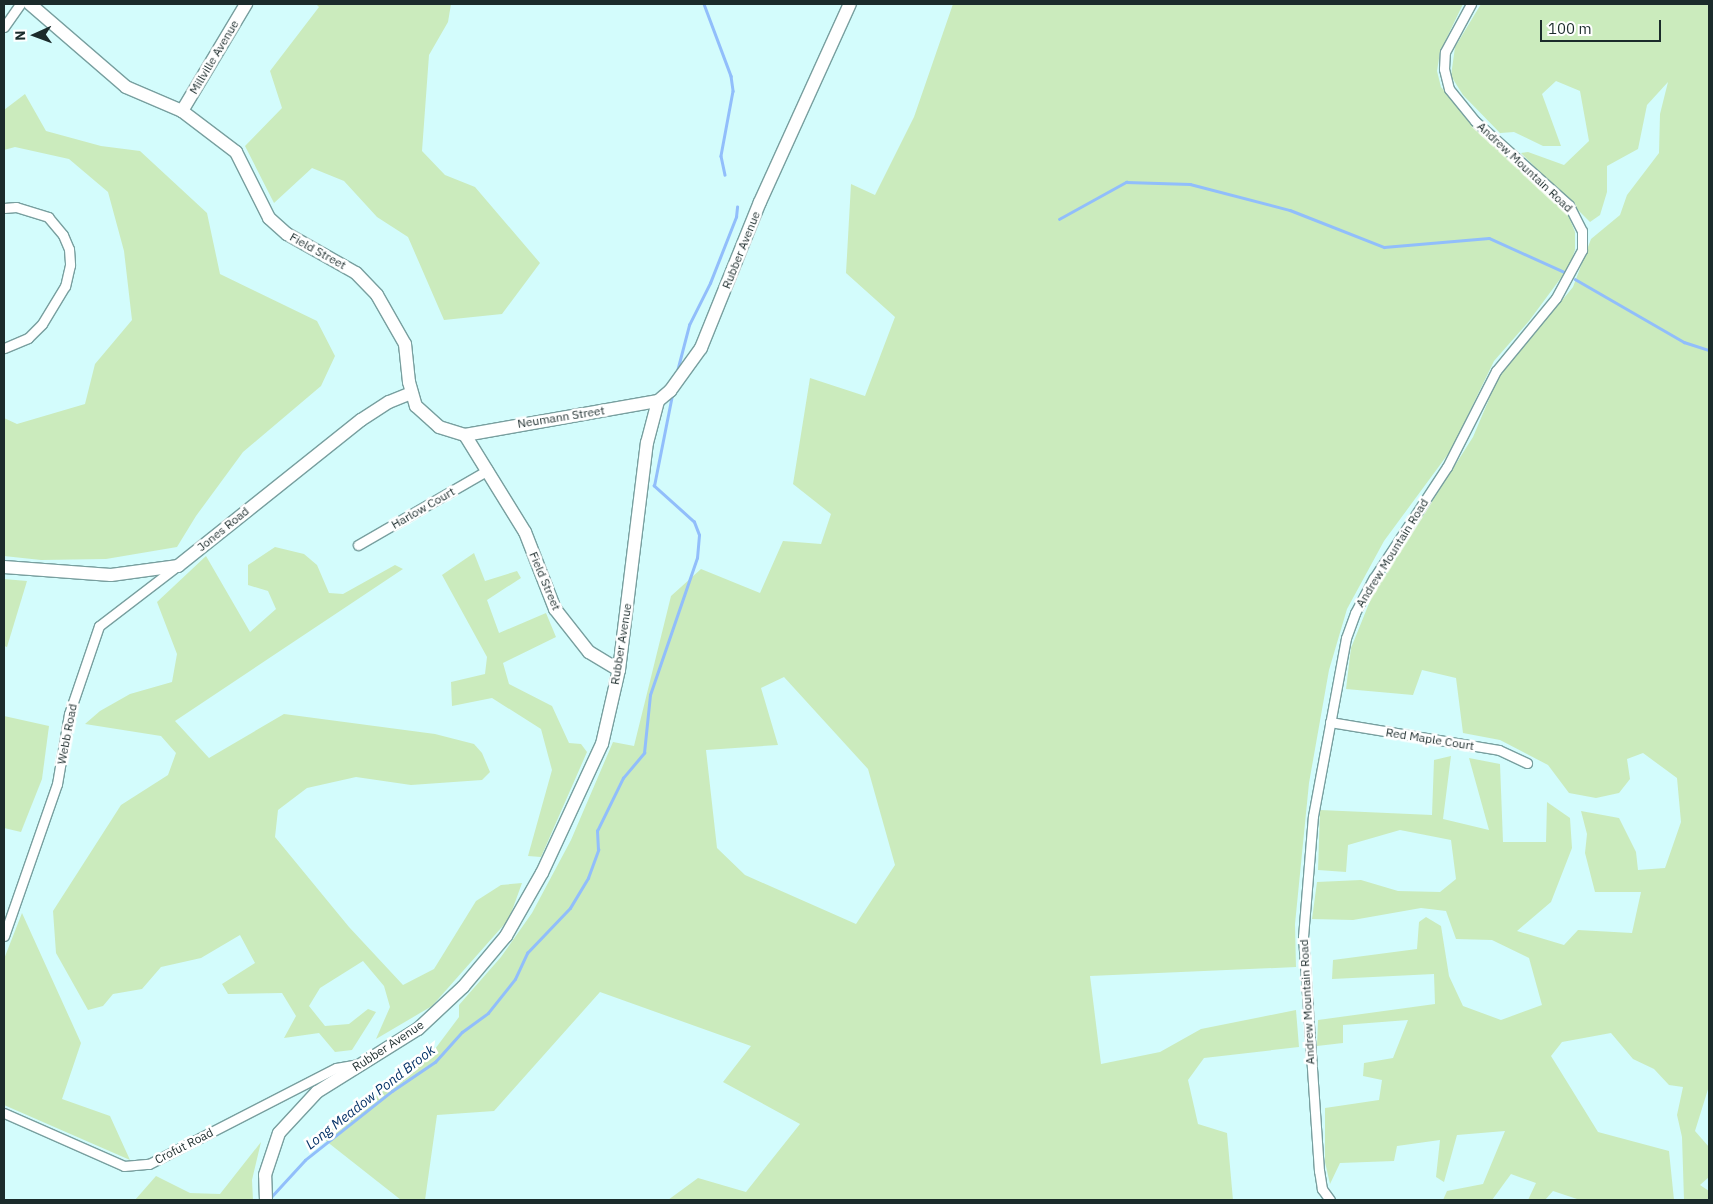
<!DOCTYPE html>
<html>
<head>
<meta charset="utf-8">
<style>
  body { margin:0 }
  #map { position:relative; width:1713px; height:1204px; overflow:hidden; background:#d3fcfc; font-family:"IBM Plex Sans",sans-serif }
  div>[style] { position:absolute }
  [style*='--x'] { left:calc(var(--x)*1px); top:calc(var(--y)*1px); width:calc(var(--w)*1px); rotate:calc(var(--a)*1deg) }
  .green>* { inset:0; background:#cbebbd }
  .stream>* { height:2.5px; margin:-1.25px; padding:0 1.25px; transform-origin:1.25px; border-radius:1.25px; background:#91befb }
  .roads { filter:drop-shadow(1px 0 #789f9f) drop-shadow(-1px 0 #789f9f) drop-shadow(0 1px #789f9f) drop-shadow(0 -1px #789f9f) }
  .street>* { height:9px; margin:-4.5px; padding:0 4.5px; transform-origin:4.5px; border-radius:4.5px; background:#fff }
  .secondary>* { height:12px; margin:-6px; padding:0 6px; transform-origin:6px; border-radius:6px; background:#fff }
  span { translate:-50% -50%; white-space:nowrap; text-align:center; line-height:1.15; -webkit-text-stroke:5px #fff; paint-order:stroke }
  .street-label { font-size:12px; color:#1b2b2b }
  .water-label { font-size:14px; color:#063368; font-style:italic }
  .frame { position:absolute; inset:0; border:5px solid #1b2b2b; pointer-events:none }
  .north { position:absolute; left:10px; top:10px; width:50px; height:50px; -webkit-text-stroke:4px #fff; paint-order:stroke; rotate:268deg; font-size:14px; font-weight:700; line-height:20px; text-align:center; color:#1b2b2b }
  .north::after { content:''; display:block; margin:auto; width:18px; height:22px; background:#1b2b2b; clip-path:polygon(50% 0,100% 100%,50% 72%,0 100%) }
  .scale { position:absolute; left:1540px; top:20px; width:121px; height:22px; box-sizing:border-box; border:2px solid #1b2b2b; border-top:0; padding-left:6px; font-size:15px; line-height:18px; white-space:nowrap; color:#1b2b2b; -webkit-text-stroke:4px #fff; paint-order:stroke }
</style>
</head>
<body>
<div id="map">
  <div class="green">
    <div style="clip-path:polygon(316px 4px,451px 4px,448px 22px,429px 55px,422px 151px,445px 175px,475px 187px,540px 263px,502px 314px,444px 320px,408px 237px,377px 217px,344px 181px,312px 168px,274px 203px,245px 146px,282px 108px,270px 71px,319px 7px)"></div>
    <div style="clip-path:polygon(evenodd,953px 4px,1463px 4px,1440px 52px,1437px 71px,1441px 87px,1475px 129px,1550px 194px,1568px 214px,1575px 232px,1575px 250px,1569px 267px,1529px 321px,1494px 361px,1451px 450px,1384px 541px,1347px 609px,1329px 670px,1309px 783px,1295px 924px,1296px 967px,1090px 976px,1101px 1064px,1160px 1052px,1201px 1029px,1296px 1010px,1299px 1047px,1204px 1058px,1188px 1080px,1198px 1124px,1227px 1133px,1233px 1200px,668px 1200px,698px 1178px,746px 1192px,800px 1124px,723px 1082px,751px 1046px,600px 992px,494px 1111px,437px 1115px,425px 1200px,401px 1200px,321px 1137px,429px 1057px,459px 1017px,459px 1005px,501px 957px,532px 913px,571px 840px,613px 742px,634px 746px,671px 596px,701px 569px,760px 593px,783px 541px,821px 544px,831px 514px,793px 484px,810px 378px,865px 396px,895px 317px,846px 273px,851px 184px,875px 195px,914px 117px,953px 4px,784px 677px,868px 769px,895px 865px,856px 924px,745px 875px,717px 848px,706px 750px,778px 745px,761px 688px,784px 677px)"></div>
    <div style="clip-path:polygon(1481px 4px,1709px 4px,1709px 1086px,1695px 1131px,1709px 1147px,1709px 1177px,1700px 1185px,1709px 1191px,1709px 1200px,1684px 1200px,1682px 1137px,1677px 1115px,1683px 1087px,1669px 1085px,1654px 1069px,1633px 1059px,1611px 1033px,1562px 1042px,1551px 1056px,1598px 1132px,1669px 1151px,1674px 1200px,1580px 1200px,1553px 1191px,1545px 1200px,1528px 1200px,1536px 1183px,1511px 1174px,1492px 1200px,1443px 1200px,1447px 1191px,1483px 1184px,1505px 1131px,1457px 1135px,1444px 1182px,1436px 1177px,1440px 1140px,1397px 1146px,1394px 1161px,1340px 1163px,1330px 1184px,1325px 1162px,1325px 1108px,1379px 1100px,1382px 1080px,1363px 1076px,1364px 1063px,1393px 1058px,1408px 1020px,1343px 1025px,1343px 1043px,1317px 1046px,1318px 1020px,1435px 1004px,1434px 974px,1332px 979px,1333px 960px,1417px 949px,1419px 922px,1426px 917px,1441px 926px,1449px 976px,1463px 1006px,1501px 1020px,1542px 1005px,1529px 958px,1492px 940px,1456px 939px,1446px 911px,1421px 908px,1353px 920px,1312px 919px,1317px 882px,1361px 880px,1398px 891px,1440px 892px,1456px 879px,1451px 840px,1400px 830px,1348px 845px,1346px 872px,1318px 870px,1320px 810px,1432px 815px,1434px 760px,1451px 756px,1443px 819px,1489px 830px,1469px 758px,1500px 764px,1503px 842px,1546px 842px,1547px 802px,1570px 818px,1572px 848px,1551px 902px,1517px 931px,1564px 945px,1578px 930px,1632px 933px,1641px 892px,1595px 892px,1585px 853px,1587px 834px,1581px 811px,1619px 818px,1636px 852px,1638px 870px,1665px 868px,1681px 822px,1677px 778px,1643px 753px,1627px 759px,1630px 779px,1619px 793px,1596px 798px,1569px 793px,1548px 765px,1500px 740px,1463px 733px,1456px 678px,1422px 670px,1413px 695px,1346px 689px,1351px 648px,1372px 596px,1473px 437px,1498px 378px,1573px 287px,1591px 239px,1620px 215px,1627px 195px,1659px 153px,1660px 114px,1668px 82px,1647px 105px,1638px 149px,1607px 166px,1607px 192px,1600px 215px,1590px 222px,1521px 153px,1528px 152px,1564px 165px,1589px 141px,1580px 91px,1556px 81px,1542px 94px,1561px 146px,1543px 146px,1514px 132px,1500px 133px,1463px 95px,1451px 76px,1455px 47px)"></div>
    <div style="clip-path:polygon(25px 94px,46px 131px,101px 146px,140px 151px,207px 213px,220px 274px,317px 321px,335px 356px,321px 386px,243px 452px,196px 516px,177px 547px,106px 559px,41px 560px,4px 556px,4px 418px,17px 424px,85px 404px,95px 364px,132px 320px,124px 251px,108px 192px,69px 159px,15px 147px,4px 150px,4px 110px)"></div>
    <div style="clip-path:polygon(275px 547px,304px 554px,317px 565px,329px 593px,343px 594px,395px 565px,403px 569px,175px 721px,209px 758px,284px 714px,435px 734px,474px 744px,482px 753px,490px 772px,482px 780px,411px 785px,356px 777px,307px 788px,278px 810px,275px 837px,349px 927px,403px 985px,434px 969px,476px 901px,501px 885px,522px 883px,509px 919px,432px 1006px,376px 1039px,390px 1007px,384px 986px,363px 961px,320px 988px,309px 1006px,325px 1026px,349px 1024px,368px 1009px,376px 1012px,352px 1050px,335px 1052px,319px 1033px,284px 1038px,296px 1016px,282px 993px,228px 994px,222px 984px,255px 963px,240px 935px,201px 958px,161px 967px,142px 989px,113px 994px,103px 1006px,88px 1010px,56px 953px,53px 911px,121px 805px,168px 775px,176px 753px,161px 736px,85px 724px,100px 711px,130px 694px,172px 682px,177px 654px,157px 602px,206px 556px,250px 632px,276px 609px,268px 591px,248px 585px,248px 565px)"></div>
    <div style="clip-path:polygon(474px 553px,485px 581px,517px 571px,521px 578px,487px 600px,499px 633px,546px 613px,556px 637px,503px 663px,509px 684px,552px 706px,569px 743px,581px 744px,587px 752px,541px 857px,528px 856px,552px 770px,541px 729px,492px 698px,452px 706px,451px 682px,485px 674px,487px 657px,442px 575px)"></div>
    <div style="clip-path:polygon(4px 579px,27px 581px,7px 647px,4px 646px)"></div>
    <div style="clip-path:polygon(4px 716px,49px 726px,42px 779px,21px 832px,4px 828px)"></div>
    <div style="clip-path:polygon(22px 913px,81px 1043px,62px 1099px,110px 1116px,130px 1160px,4px 1105px,4px 959px)"></div>
    <div style="clip-path:polygon(261px 1142px,252px 1180px,253px 1200px,135px 1200px,156px 1176px,190px 1193px,220px 1194px)"></div>
  </div>
  <div class="stream">
    <div style="--x:704;--y:4;--w:77;--a:69.4"></div>
    <div style="--x:731;--y:76;--w:15;--a:82"></div>
    <div style="--x:733;--y:91;--w:66;--a:100.5"></div>
    <div style="--x:721;--y:156;--w:19;--a:78"></div>
    <div style="--x:1059;--y:219;--w:77;--a:-28.9"></div>
    <div style="--x:1126;--y:182;--w:64;--a:1.8"></div>
    <div style="--x:1190;--y:184;--w:103;--a:14.6"></div>
    <div style="--x:1290;--y:210;--w:101;--a:21.5"></div>
    <div style="--x:1384;--y:247;--w:105;--a:-4.9"></div>
    <div style="--x:1489;--y:238;--w:85;--a:24.2"></div>
    <div style="--x:1575;--y:279;--w:126;--a:30"></div>
    <div style="--x:1684;--y:342;--w:26;--a:18"></div>
    <div style="--x:676;--y:375;--w:52;--a:-75.4"></div>
    <div style="--x:689;--y:325;--w:47;--a:-63.4"></div>
    <div style="--x:710;--y:283;--w:71;--a:-68.5"></div>
    <div style="--x:736;--y:217;--w:10;--a:-84"></div>
    <div style="--x:271;--y:1197;--w:50;--a:-47.4"></div>
    <div style="--x:305;--y:1160;--w:111;--a:-38.4"></div>
    <div style="--x:392;--y:1091;--w:52;--a:-34"></div>
    <div style="--x:435;--y:1062;--w:40;--a:-48"></div>
    <div style="--x:462;--y:1032;--w:32;--a:-36"></div>
    <div style="--x:488;--y:1013;--w:43;--a:-51.5"></div>
    <div style="--x:515;--y:979;--w:29;--a:-65"></div>
    <div style="--x:527;--y:953;--w:62;--a:-46.3"></div>
    <div style="--x:570;--y:908;--w:35;--a:-59"></div>
    <div style="--x:588;--y:878;--w:30;--a:-70"></div>
    <div style="--x:598;--y:850;--w:19;--a:-93"></div>
    <div style="--x:597;--y:831;--w:59;--a:-63.9"></div>
    <div style="--x:623;--y:778;--w:33;--a:-50"></div>
    <div style="--x:644;--y:753;--w:58;--a:-84.1"></div>
    <div style="--x:650;--y:695;--w:145;--a:-71.1"></div>
    <div style="--x:697;--y:558;--w:23;--a:-85"></div>
    <div style="--x:699;--y:535;--w:14;--a:-111"></div>
    <div style="--x:694;--y:522;--w:54;--a:-138"></div>
    <div style="--x:654;--y:486;--w:93;--a:-78.8"></div>
  </div>
  <div class="roads">
    <div class="street">
      <div style="--x:4;--y:27;--w:28;--a:-55"></div>
      <div style="--x:4;--y:208;--w:12;--a:-5"></div>
      <div style="--x:16;--y:207;--w:34;--a:17"></div>
      <div style="--x:48;--y:217;--w:23;--a:50"></div>
      <div style="--x:63;--y:235;--w:15;--a:67"></div>
      <div style="--x:69;--y:249;--w:16;--a:86"></div>
      <div style="--x:70;--y:265;--w:22;--a:103"></div>
      <div style="--x:65;--y:286;--w:44;--a:121.2"></div>
      <div style="--x:42;--y:324;--w:20;--a:135"></div>
      <div style="--x:28;--y:338;--w:26;--a:157"></div>
      <div style="--x:358;--y:545;--w:150;--a:-30"></div>
      <div style="--x:1330;--y:722;--w:171;--a:9.4"></div>
      <div style="--x:1499;--y:750;--w:31;--a:25"></div>
      <div style="--x:4;--y:936;--w:161;--a:-70.8"></div>
      <div style="--x:57;--y:784;--w:71;--a:-80.3"></div>
      <div style="--x:69;--y:714;--w:93;--a:-71.2"></div>
      <div style="--x:99;--y:626;--w:97;--a:-37.5"></div>
      <div style="--x:4;--y:1113;--w:131;--a:23.8"></div>
      <div style="--x:124;--y:1166;--w:25;--a:-5"></div>
      <div style="--x:149;--y:1164;--w:210;--a:-27.2"></div>
      <div style="--x:336;--y:1068;--w:22;--a:-10"></div>
      <div style="--x:1330;--y:1200;--w:14;--a:-126"></div>
      <div style="--x:1322;--y:1189;--w:18;--a:-99"></div>
      <div style="--x:1319;--y:1171;--w:235;--a:-93.9"></div>
      <div style="--x:1303;--y:937;--w:121;--a:-85.3"></div>
      <div style="--x:1313;--y:816;--w:181;--a:-79.5"></div>
      <div style="--x:1346;--y:638;--w:27;--a:-70"></div>
      <div style="--x:1355;--y:613;--w:40;--a:-62"></div>
      <div style="--x:1374;--y:578;--w:133;--a:-56.7"></div>
      <div style="--x:1447;--y:467;--w:108;--a:-63"></div>
      <div style="--x:1496;--y:371;--w:94;--a:-50.6"></div>
      <div style="--x:1556;--y:298;--w:55;--a:-61.6"></div>
      <div style="--x:1582;--y:250;--w:19;--a:-90"></div>
      <div style="--x:1582;--y:231;--w:29;--a:-117"></div>
      <div style="--x:1569;--y:205;--w:126;--a:-138.2"></div>
      <div style="--x:1475;--y:121;--w:41;--a:-129.1"></div>
      <div style="--x:1449;--y:89;--w:21;--a:-104"></div>
      <div style="--x:1444;--y:69;--w:17;--a:-87"></div>
      <div style="--x:1445;--y:52;--w:55;--a:-61.6"></div>
    </div>
    <div class="secondary">
      <div style="--x:30;--y:4;--w:127;--a:40.8"></div>
      <div style="--x:126;--y:87;--w:61;--a:23.2"></div>
      <div style="--x:182;--y:111;--w:68;--a:37.2"></div>
      <div style="--x:236;--y:152;--w:74;--a:63.4"></div>
      <div style="--x:269;--y:218;--w:24;--a:42"></div>
      <div style="--x:287;--y:234;--w:79;--a:29.5"></div>
      <div style="--x:356;--y:273;--w:30;--a:46"></div>
      <div style="--x:377;--y:295;--w:56;--a:60.3"></div>
      <div style="--x:405;--y:344;--w:38;--a:84"></div>
      <div style="--x:409;--y:382;--w:25;--a:74"></div>
      <div style="--x:416;--y:406;--w:31;--a:42"></div>
      <div style="--x:439;--y:427;--w:27;--a:17"></div>
      <div style="--x:465;--y:435;--w:196;--a:-10"></div>
      <div style="--x:658;--y:401;--w:16;--a:-40"></div>
      <div style="--x:670;--y:391;--w:53;--a:-54.2"></div>
      <div style="--x:701;--y:348;--w:157;--a:-68"></div>
      <div style="--x:760;--y:202;--w:217;--a:-65.6"></div>
      <div style="--x:182;--y:111;--w:125;--a:-59.1"></div>
      <div style="--x:465;--y:435;--w:114;--a:58.3"></div>
      <div style="--x:525;--y:532;--w:83;--a:68.7"></div>
      <div style="--x:555;--y:609;--w:55;--a:51.7"></div>
      <div style="--x:589;--y:652;--w:35;--a:31"></div>
      <div style="--x:4;--y:567;--w:107;--a:4.3"></div>
      <div style="--x:111;--y:575;--w:68;--a:-7.7"></div>
      <div style="--x:178;--y:566;--w:234;--a:-38.6"></div>
      <div style="--x:361;--y:420;--w:33;--a:-33"></div>
      <div style="--x:389;--y:402;--w:24;--a:-22"></div>
      <div style="--x:266;--y:1200;--w:25;--a:-92"></div>
      <div style="--x:265;--y:1175;--w:44;--a:-71.6"></div>
      <div style="--x:279;--y:1133;--w:56;--a:-47.2"></div>
      <div style="--x:317;--y:1092;--w:119;--a:-32"></div>
      <div style="--x:418;--y:1029;--w:62;--a:-43"></div>
      <div style="--x:463;--y:987;--w:67;--a:-49.9"></div>
      <div style="--x:506;--y:936;--w:73;--a:-60.3"></div>
      <div style="--x:542;--y:873;--w:142;--a:-65.1"></div>
      <div style="--x:602;--y:744;--w:76;--a:-77.1"></div>
      <div style="--x:619;--y:670;--w:229;--a:-83"></div>
      <div style="--x:647;--y:443;--w:43;--a:-75.3"></div>
    </div>
  </div>
  <div class="street-label">
    <span style="left:214px;top:57px;rotate:-59deg">Millville Avenue</span>
    <span style="left:1525px;top:167px;rotate:43deg">Andrew Mountain Road</span>
    <span style="left:741px;top:250px;rotate:-68deg">Rubber Avenue</span>
    <span style="left:318px;top:251px;rotate:29deg">Field Street</span>
    <span style="left:561px;top:417px;rotate:-9deg">Neumann Street</span>
    <span style="left:423px;top:508px;rotate:-30deg">Harlow Court</span>
    <span style="left:223px;top:529px;rotate:-39deg">Jones Road</span>
    <span style="left:1392px;top:553px;rotate:-58deg">Andrew Mountain Road</span>
    <span style="left:545px;top:581px;rotate:67deg">Field Street</span>
    <span style="left:621px;top:644px;rotate:-81deg">Rubber Avenue</span>
    <span style="left:67px;top:734px;rotate:-79deg">Webb Road</span>
    <span style="left:1430px;top:739px;rotate:9deg">Red Maple Court</span>
    <span style="left:1307px;top:1002px;rotate:-93deg">Andrew Mountain Road</span>
    <span style="left:388px;top:1046px;rotate:-33deg">Rubber Avenue</span>
    <span style="left:184px;top:1146px;rotate:-27deg">Crofut Road</span>
  </div>
  <div class="water-label">
    <span style="left:370px;top:1097px;rotate:-38deg">Long Meadow Pond Brook</span>
  </div>
  <div class="frame"></div>
  <div class="north">N</div>
  <div class="scale">100 m</div>
</div>
</body>
</html>
